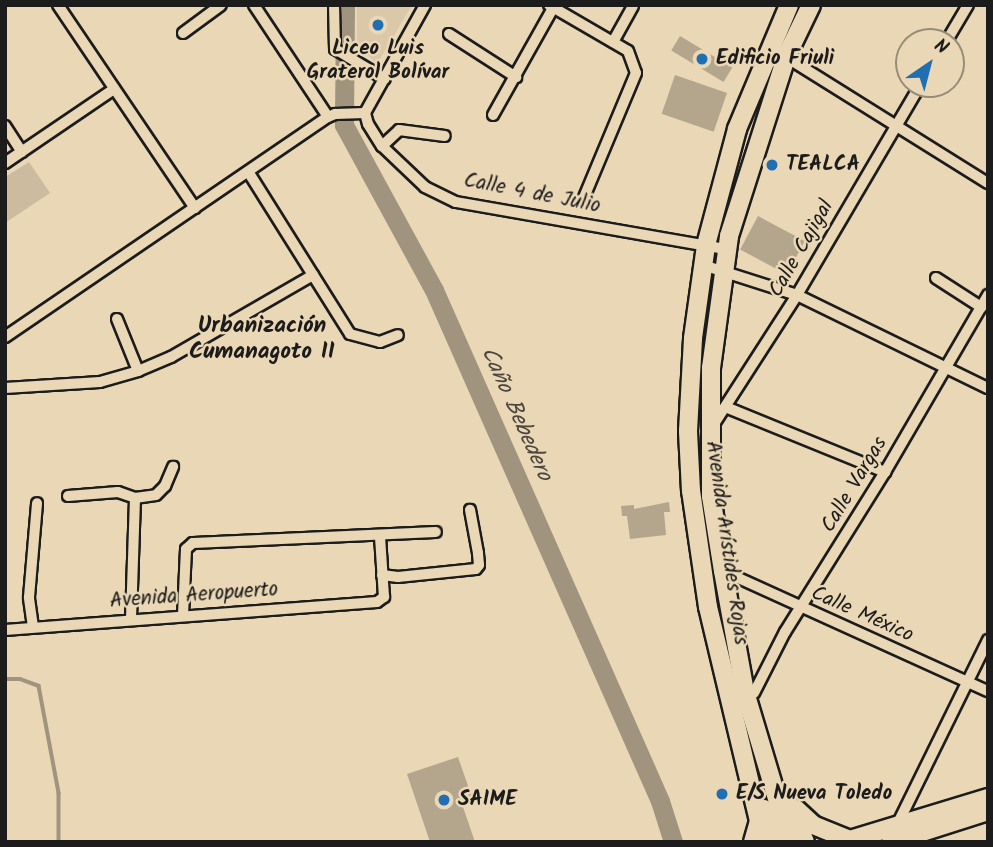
<!DOCTYPE html>
<html>
<head>
<meta charset="utf-8">
<style>
  body { margin:0 }
  #map { position:relative; width:993px; height:847px; overflow:hidden; background:#ead7b5; font-family:Kalam,sans-serif }
  div>[style] { position:absolute }
  [style*='--x'] { left:calc(var(--x)*1px); top:calc(var(--y)*1px); width:calc(var(--w)*1px); rotate:calc(var(--a)*1deg) }
  .built>* { inset:0; background:#dac8a9 }
  .green>* { inset:0; background:#ccbb9f }
  .stream>* { height:3.5px; margin:-1.75px; padding:0 1.75px; transform-origin:1.75px; border-radius:1.75px; background:#a1947f }
  .river>* { height:19px; margin:-9.5px; padding:0 9.5px; transform-origin:9.5px; border-radius:9.5px; background:#a1947f }
  .building>* { inset:0; background:#b4a68d; transform-origin:0 0 }
  .roads { filter:drop-shadow(2px 0 #1c1c1c) drop-shadow(-2px 0 #1c1c1c) drop-shadow(0 2px #1c1c1c) drop-shadow(0 -2px #1c1c1c) }
  .street>* { height:10px; margin:-5px; padding:0 5px; transform-origin:5px; border-radius:5px; background:#ead7b5 }
  .primary>* { height:18px; margin:-9px; padding:0 9px; transform-origin:9px; border-radius:9px; background:#ead7b5 }
  .dots>* { width:19px; height:19px; translate:-50% -50%; box-sizing:border-box; border:4px solid #ead7b5; border-radius:50% }
  span { translate:-50% -50%; white-space:nowrap; text-align:center; line-height:1.15; -webkit-text-stroke:5px #ead7b5; paint-order:stroke }
  .poi-label { font-size:21px; color:#1c1c1c; font-weight:700 }
  .left { translate:0 -50%; text-align:left }
  .street-label { font-size:21px; color:#1c1c1c }
  .neighbourhood-label { font-size:23px; color:#1c1c1c; font-weight:700 }
  .water-label { font-size:23px; color:#4b463f; font-style:italic }
  .frame { position:absolute; inset:0; border:7px solid #1c1c1c; pointer-events:none }
  .north { position:absolute; left:895px; top:28px; width:70px; height:70px; box-sizing:border-box; background:#ead7b5; border:2px solid #988c78; border-radius:50%; rotate:35deg; font-size:19px; font-weight:700; line-height:28px; text-align:center; color:#1c1c1c }
  .north::after { content:''; display:block; margin:auto; width:24px; height:32px; background:#1f6fb2; clip-path:polygon(50% 0,100% 100%,50% 72%,0 100%) }
</style>
</head>
<body>
<div id="map">
  <div class="built">
    <div style="clip-path:polygon(357px 5px,412px 5px,377px 64px,357px 45px)"></div>
  </div>
  <div class="green">
    <div style="clip-path:polygon(29px 162px,50px 193px,5px 223px,5px 177px)"></div>
  </div>
  <div class="stream">
    <div style="--x:5;--y:679;--w:15;--a:0"></div>
    <div style="--x:20;--y:679;--w:20;--a:20"></div>
    <div style="--x:39;--y:686;--w:109;--a:79.4"></div>
    <div style="--x:59;--y:793;--w:49;--a:90"></div>
  </div>
  <div class="river">
    <div style="--x:345;--y:5;--w:120;--a:90.5"></div>
    <div style="--x:344;--y:125;--w:188;--a:61.4"></div>
    <div style="--x:434;--y:290;--w:559;--a:66.14"></div>
    <div style="--x:660;--y:801;--w:43;--a:72.4"></div>
  </div>
  <div class="building">
    <div style="left:680px;top:36px;width:61px;height:17px;rotate:31deg"></div>
    <div style="left:675px;top:75px;width:55px;height:41px;rotate:19deg"></div>
    <div style="left:758px;top:216px;width:53px;height:38px;rotate:28deg"></div>
    <div style="clip-path:polygon(669px 502px,670px 512px,664px 512px,666px 535px,630px 539px,627px 516px,622px 516px,621px 506px,634px 505px,634px 509px)"></div>
    <div style="clip-path:polygon(458px 757px,474px 803px,463px 807px,475px 842px,430px 842px,407px 774px)"></div>
  </div>
  <div class="roads">
    <div class="street">
      <div style="--x:58;--y:5;--w:245;--a:56"></div>
      <div style="--x:254;--y:5;--w:134;--a:56.5"></div>
      <div style="--x:334;--y:5;--w:44;--a:88.7"></div>
      <div style="--x:335;--y:49;--w:58;--a:31"></div>
      <div style="--x:425;--y:5;--w:124;--a:119.1"></div>
      <div style="--x:365;--y:113;--w:11;--a:75"></div>
      <div style="--x:368;--y:124;--w:26;--a:58"></div>
      <div style="--x:382;--y:146;--w:59;--a:43.6"></div>
      <div style="--x:425;--y:187;--w:34;--a:26"></div>
      <div style="--x:456;--y:202;--w:274;--a:9.9"></div>
      <div style="--x:549;--y:5;--w:91;--a:30.2"></div>
      <div style="--x:628;--y:51;--w:23;--a:70"></div>
      <div style="--x:636;--y:73;--w:138;--a:112.7"></div>
      <div style="--x:183;--y:33;--w:47;--a:-36.4"></div>
      <div style="--x:449;--y:34;--w:80;--a:32.7"></div>
      <div style="--x:613;--y:42;--w:41;--a:-60.9"></div>
      <div style="--x:946;--y:42;--w:43;--a:-59.3"></div>
      <div style="--x:786;--y:57;--w:238;--a:32"></div>
      <div style="--x:493;--y:115;--w:123;--a:-60.7"></div>
      <div style="--x:5;--y:126;--w:31;--a:57"></div>
      <div style="--x:382;--y:146;--w:23;--a:-43"></div>
      <div style="--x:399;--y:130;--w:46;--a:7.4"></div>
      <div style="--x:5;--y:163;--w:132;--a:-34.2"></div>
      <div style="--x:249;--y:173;--w:190;--a:57.9"></div>
      <div style="--x:350;--y:334;--w:31;--a:15"></div>
      <div style="--x:380;--y:342;--w:19;--a:-21"></div>
      <div style="--x:703;--y:265;--w:99;--a:17.7"></div>
      <div style="--x:797;--y:295;--w:212;--a:26"></div>
      <div style="--x:936;--y:278;--w:54;--a:32.8"></div>
      <div style="--x:117;--y:319;--w:56;--a:68"></div>
      <div style="--x:5;--y:337;--w:391;--a:-34.3"></div>
      <div style="--x:328;--y:117;--w:8;--a:-23"></div>
      <div style="--x:335;--y:114;--w:30;--a:-2"></div>
      <div style="--x:5;--y:388;--w:95;--a:-3.6"></div>
      <div style="--x:100;--y:382;--w:40;--a:-16"></div>
      <div style="--x:138;--y:371;--w:36;--a:-23"></div>
      <div style="--x:171;--y:357;--w:164;--a:-30"></div>
      <div style="--x:728;--y:408;--w:170;--a:22.2"></div>
      <div style="--x:712;--y:427;--w:157;--a:-57.2"></div>
      <div style="--x:797;--y:295;--w:245;--a:-59.6"></div>
      <div style="--x:68;--y:496;--w:50;--a:-4.6"></div>
      <div style="--x:118;--y:492;--w:18;--a:19"></div>
      <div style="--x:723;--y:571;--w:291;--a:24.4"></div>
      <div style="--x:382;--y:575;--w:16;--a:7"></div>
      <div style="--x:398;--y:577;--w:78;--a:-5.9"></div>
      <div style="--x:476;--y:569;--w:5;--a:-53"></div>
      <div style="--x:479;--y:565;--w:12;--a:-95"></div>
      <div style="--x:478;--y:553;--w:44;--a:-100.5"></div>
      <div style="--x:183;--y:615;--w:66;--a:-87.4"></div>
      <div style="--x:186;--y:549;--w:9;--a:-41"></div>
      <div style="--x:193;--y:543;--w:243;--a:-2.6"></div>
      <div style="--x:131;--y:619;--w:121;--a:-88.1"></div>
      <div style="--x:135;--y:498;--w:21;--a:-8"></div>
      <div style="--x:156;--y:495;--w:13;--a:-45"></div>
      <div style="--x:165;--y:486;--w:21;--a:-67"></div>
      <div style="--x:33;--y:627;--w:30;--a:-98"></div>
      <div style="--x:29;--y:597;--w:94;--a:-85.1"></div>
      <div style="--x:5;--y:630;--w:373;--a:-4.3"></div>
      <div style="--x:377;--y:602;--w:9;--a:-36"></div>
      <div style="--x:384;--y:597;--w:60;--a:-93.8"></div>
      <div style="--x:754;--y:693;--w:68;--a:-63.1"></div>
      <div style="--x:785;--y:632;--w:189;--a:-58"></div>
      <div style="--x:885;--y:472;--w:205;--a:-59.8"></div>
      <div style="--x:898;--y:823;--w:204;--a:-63.8"></div>
    </div>
    <div class="primary">
      <div style="--x:789;--y:804;--w:41;--a:67.2"></div>
      <div style="--x:764;--y:809;--w:34;--a:75"></div>
      <div style="--x:796;--y:809;--w:23;--a:43"></div>
      <div style="--x:813;--y:825;--w:40;--a:22"></div>
      <div style="--x:753;--y:842;--w:22;--a:-74"></div>
      <div style="--x:759;--y:821;--w:220;--a:-103.4"></div>
      <div style="--x:708;--y:607;--w:117;--a:-98.3"></div>
      <div style="--x:691;--y:491;--w:60;--a:-92.9"></div>
      <div style="--x:688;--y:431;--w:93;--a:-86.9"></div>
      <div style="--x:693;--y:338;--w:94;--a:-82"></div>
      <div style="--x:706;--y:245;--w:120;--a:-75"></div>
      <div style="--x:737;--y:129;--w:134;--a:-67.2"></div>
      <div style="--x:790;--y:842;--w:157;--a:-106.7"></div>
      <div style="--x:745;--y:692;--w:123;--a:-100.3"></div>
      <div style="--x:723;--y:571;--w:76;--a:-99.1"></div>
      <div style="--x:711;--y:496;--w:128;--a:-90"></div>
      <div style="--x:711;--y:368;--w:133;--a:-82.2"></div>
      <div style="--x:729;--y:236;--w:188;--a:-72.3"></div>
      <div style="--x:786;--y:57;--w:58;--a:-64.3"></div>
      <div style="--x:843;--y:842;--w:152;--a:-16.9"></div>
      <div style="--x:891;--y:842;--w:102;--a:-17.7"></div>
    </div>
  </div>
  <div class="dots">
    <div style="left:378px;top:25px;background:#1f6fb2"></div>
    <div style="left:702px;top:59px;background:#1f6fb2"></div>
    <div style="left:772px;top:165px;background:#1f6fb2"></div>
    <div style="left:722px;top:794px;background:#1f6fb2"></div>
    <div style="left:444px;top:800px;background:#1f6fb2"></div>
  </div>
  <div class="poi-label">
    <span style="left:378px;top:61px">Liceo Luis<br>Graterol Bolívar</span>
    <span class="left" style="left:716px;top:59px">Edificio Friuli</span>
    <span class="left" style="left:786px;top:165px">TEALCA</span>
    <span class="left" style="left:736px;top:794px">E/S Nueva Toledo</span>
    <span class="left" style="left:458px;top:800px">SAIME</span>
  </div>
  <div class="street-label">
    <span style="left:532px;top:194px;rotate:11deg">Calle 4 de Julio</span>
    <span style="left:802px;top:249px;rotate:-60deg">Calle Cajigal</span>
    <span style="left:855px;top:485px;rotate:-59deg">Calle Vargas</span>
    <span style="left:726px;top:543px;rotate:82deg">Avenida Arístides Rojas</span>
    <span style="left:194px;top:596px;rotate:-4deg">Avenida Aeropuerto</span>
    <span style="left:862px;top:615px;rotate:24deg">Calle México</span>
  </div>
  <div class="neighbourhood-label">
    <span style="left:262px;top:339px">Urbanización<br>Cumanagoto II</span>
  </div>
  <div class="water-label">
    <span style="left:516px;top:414px;rotate:66deg">Caño Bebedero</span>
  </div>
  <div class="frame"></div>
  <div class="north">N</div>
</div>
</body>
</html>
